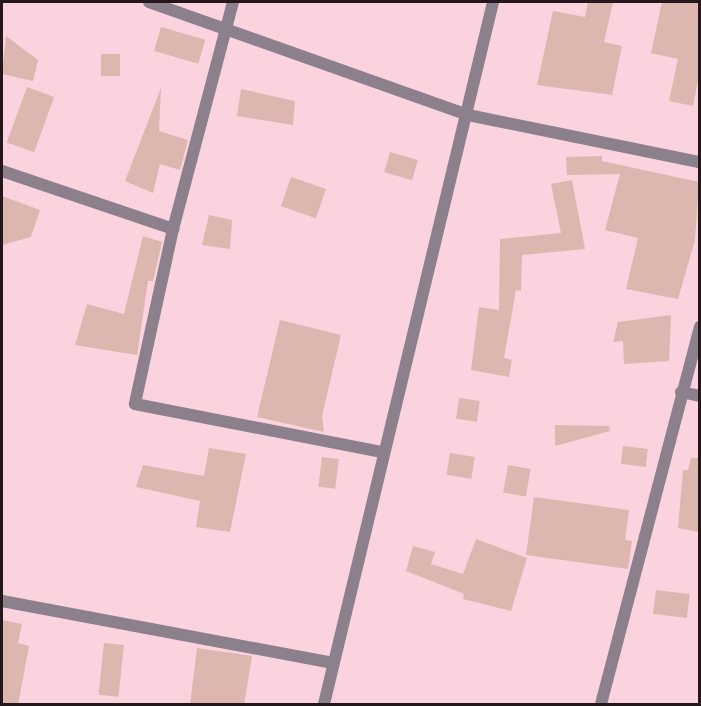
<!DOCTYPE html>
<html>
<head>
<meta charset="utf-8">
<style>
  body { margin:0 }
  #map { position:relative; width:701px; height:706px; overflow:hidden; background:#fad3df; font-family:"Fira Sans",sans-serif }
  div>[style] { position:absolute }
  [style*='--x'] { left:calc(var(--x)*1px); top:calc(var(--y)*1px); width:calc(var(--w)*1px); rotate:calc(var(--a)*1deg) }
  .building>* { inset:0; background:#ddb6b0; transform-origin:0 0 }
  .street>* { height:12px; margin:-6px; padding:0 6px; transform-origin:6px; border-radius:6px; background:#8b808b }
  span { translate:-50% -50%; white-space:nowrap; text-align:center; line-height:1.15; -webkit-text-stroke:6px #fff; paint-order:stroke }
  .frame { position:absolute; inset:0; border:3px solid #25171c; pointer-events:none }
</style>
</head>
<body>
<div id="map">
  <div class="building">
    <div style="clip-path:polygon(588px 2px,613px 2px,604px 42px,622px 46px,612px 95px,537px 85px,553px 11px,585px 17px)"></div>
    <div style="clip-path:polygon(662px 2px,699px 2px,699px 75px,693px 106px,669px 101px,678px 59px,651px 53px)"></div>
    <div style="left:161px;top:27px;width:46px;height:25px;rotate:16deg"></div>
    <div style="clip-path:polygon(6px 36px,38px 60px,33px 81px,2px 74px)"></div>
    <div style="left:101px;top:54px;width:19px;height:22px"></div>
    <div style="left:27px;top:87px;width:29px;height:59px;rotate:20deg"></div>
    <div style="clip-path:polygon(161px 88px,159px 131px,188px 140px,180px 170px,160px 164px,153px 193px,125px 181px)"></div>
    <div style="clip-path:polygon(241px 89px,295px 101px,293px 125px,237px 116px)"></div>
    <div style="left:390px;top:152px;width:29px;height:21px;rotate:16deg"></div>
    <div style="clip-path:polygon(602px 156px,602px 161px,699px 182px,695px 240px,678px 299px,626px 289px,638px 238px,605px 230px,620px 174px,567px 175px,566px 157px)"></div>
    <div style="left:291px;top:177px;width:37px;height:31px;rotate:19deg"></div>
    <div style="clip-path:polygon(572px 180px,585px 249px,522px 255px,521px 291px,516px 290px,504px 358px,512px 360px,509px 377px,471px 370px,479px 307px,499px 310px,500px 239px,561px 233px,551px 184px)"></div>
    <div style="clip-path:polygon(2px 196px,40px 210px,31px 237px,2px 245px)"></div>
    <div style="clip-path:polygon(209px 215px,232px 220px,230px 249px,202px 245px)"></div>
    <div style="clip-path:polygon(143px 236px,162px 242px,153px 281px,148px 281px,137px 355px,75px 345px,87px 304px,124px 314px)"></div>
    <div style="clip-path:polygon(671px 315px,669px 361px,624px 364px,623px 341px,613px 342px,618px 322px)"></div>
    <div style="clip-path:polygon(280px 320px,341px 335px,322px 416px,324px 432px,257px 417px)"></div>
    <div style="left:459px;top:398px;width:21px;height:21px;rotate:8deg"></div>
    <div style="clip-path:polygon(555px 425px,609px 426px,610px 431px,555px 446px)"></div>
    <div style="left:623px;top:446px;width:25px;height:18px;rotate:7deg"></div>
    <div style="clip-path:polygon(209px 448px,246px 454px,230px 532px,196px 527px,200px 501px,136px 487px,143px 465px,204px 476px)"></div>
    <div style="left:450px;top:453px;width:25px;height:22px;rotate:9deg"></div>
    <div style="left:322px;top:457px;width:17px;height:30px;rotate:7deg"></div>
    <div style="clip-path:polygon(691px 458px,699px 458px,699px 532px,678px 528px,683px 470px,688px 470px)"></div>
    <div style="left:508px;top:465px;width:23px;height:28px;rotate:10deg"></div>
    <div style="clip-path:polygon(534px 497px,629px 510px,625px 540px,632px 541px,628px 569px,526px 555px)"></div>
    <div style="clip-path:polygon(476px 539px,527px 558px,511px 611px,463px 599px,464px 594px,406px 571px,413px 546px,435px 552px,431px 564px,463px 574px)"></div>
    <div style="left:656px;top:590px;width:34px;height:24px;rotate:7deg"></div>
    <div style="clip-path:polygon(2px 620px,22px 624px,18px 643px,29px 646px,18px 705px,2px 703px)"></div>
    <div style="left:104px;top:643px;width:20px;height:52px;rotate:6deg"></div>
    <div style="clip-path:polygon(197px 648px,252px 656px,244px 705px,190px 705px)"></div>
  </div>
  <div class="street">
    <div style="--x:149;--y:2;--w:338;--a:19.5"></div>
    <div style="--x:468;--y:115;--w:237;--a:11.5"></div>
    <div style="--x:233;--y:2;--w:235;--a:104.8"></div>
    <div style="--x:173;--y:229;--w:179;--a:102.3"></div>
    <div style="--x:135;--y:404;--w:252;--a:11"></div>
    <div style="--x:2;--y:171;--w:181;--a:18.7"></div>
    <div style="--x:681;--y:392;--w:19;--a:12"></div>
    <div style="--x:2;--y:601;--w:337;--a:10.6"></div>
    <div style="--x:324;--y:704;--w:722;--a:-76.46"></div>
    <div style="--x:601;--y:704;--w:390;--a:-75.3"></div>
  </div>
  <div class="frame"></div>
</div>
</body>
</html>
